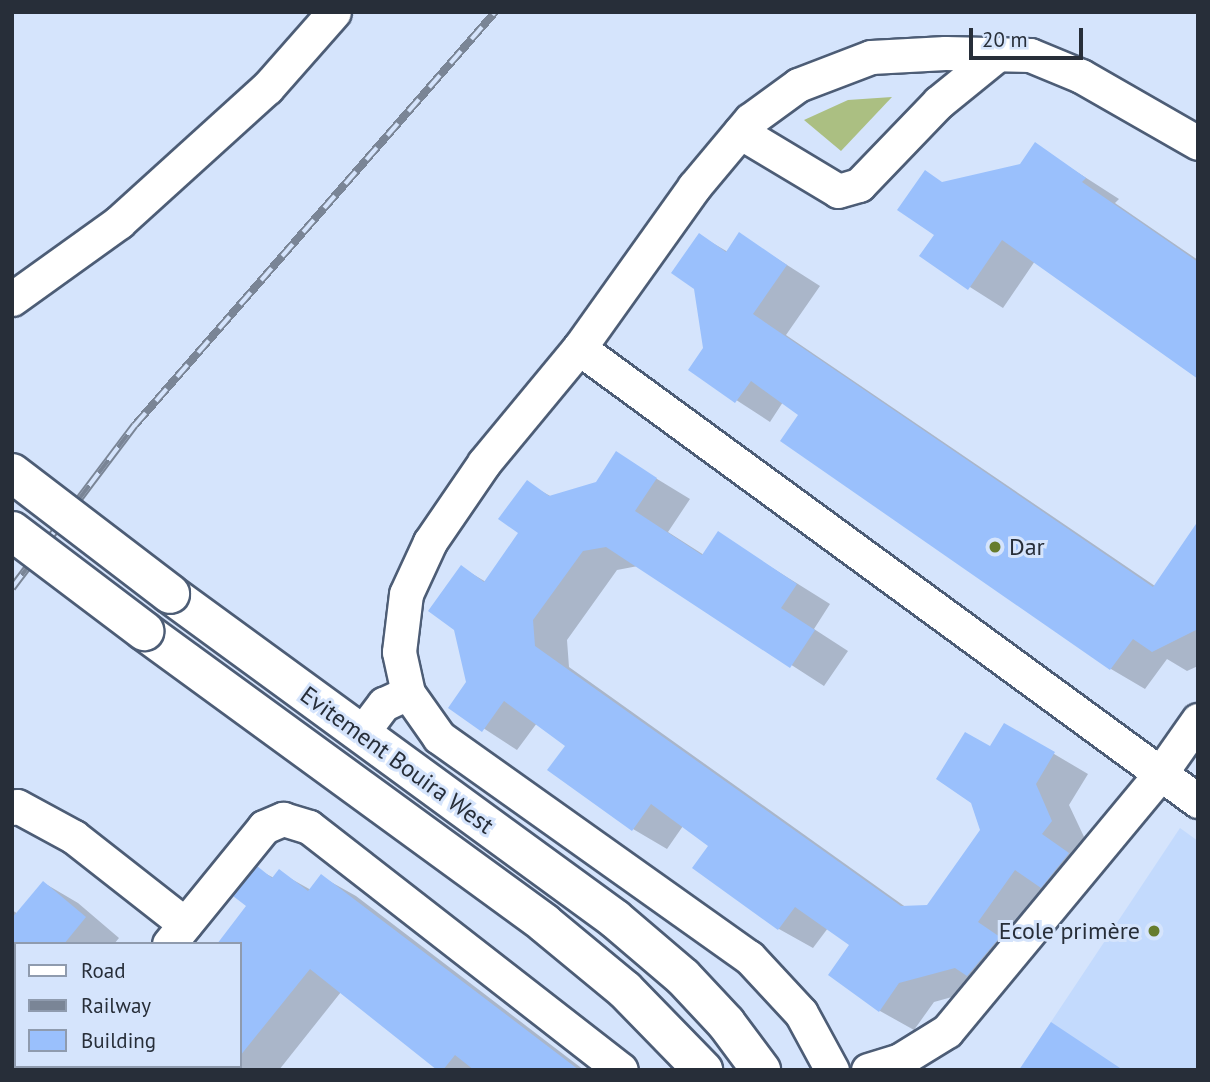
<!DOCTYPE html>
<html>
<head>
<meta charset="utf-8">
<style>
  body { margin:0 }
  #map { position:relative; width:1210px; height:1082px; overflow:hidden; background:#d5e4fc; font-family:"PT Sans",sans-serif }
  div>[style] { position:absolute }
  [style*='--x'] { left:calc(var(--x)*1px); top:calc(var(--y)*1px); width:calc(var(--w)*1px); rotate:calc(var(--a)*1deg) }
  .built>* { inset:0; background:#c3dafd }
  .green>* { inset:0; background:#abbf82 }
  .shadow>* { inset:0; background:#0003 }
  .building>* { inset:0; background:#9ac0fc }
  .roads { filter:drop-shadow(2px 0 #4d5d76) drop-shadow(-2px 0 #4d5d76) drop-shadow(0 2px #4d5d76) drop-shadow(0 -2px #4d5d76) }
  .minor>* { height:33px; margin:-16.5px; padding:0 16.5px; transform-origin:16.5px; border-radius:16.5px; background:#fff }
  .trunk>* { height:38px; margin:-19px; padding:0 19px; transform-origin:19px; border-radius:19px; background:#fff }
  .rail>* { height:8px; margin-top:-4px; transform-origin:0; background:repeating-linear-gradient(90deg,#d5e4fc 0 16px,#7a8596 0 32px); box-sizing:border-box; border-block:2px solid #7a8596 }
  .bridges { filter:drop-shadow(2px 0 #4d5d76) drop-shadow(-2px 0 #4d5d76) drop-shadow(0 2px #4d5d76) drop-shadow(0 -2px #4d5d76) }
  .trunk-bridge>* { height:38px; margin:-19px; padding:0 19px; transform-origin:19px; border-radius:19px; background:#fff }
  .dots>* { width:19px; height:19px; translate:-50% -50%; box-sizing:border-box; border:4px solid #d5e4fc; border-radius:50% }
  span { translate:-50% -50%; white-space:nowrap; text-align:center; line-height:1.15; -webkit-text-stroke:6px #d5e4fc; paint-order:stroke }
  .poi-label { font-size:24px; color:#272e39 }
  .left { translate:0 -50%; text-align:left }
  .right { translate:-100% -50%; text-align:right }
  .street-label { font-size:24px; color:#272e39 }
  .frame { position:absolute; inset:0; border:14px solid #272e39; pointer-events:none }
  .legend { position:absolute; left:14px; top:942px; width:228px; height:126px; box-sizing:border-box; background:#d5e4fc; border:2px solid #8f9bae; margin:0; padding:9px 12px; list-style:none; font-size:21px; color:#272e39 }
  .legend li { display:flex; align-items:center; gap:14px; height:35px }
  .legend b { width:35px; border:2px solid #8f9bae }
  .scale { position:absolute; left:969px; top:28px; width:114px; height:32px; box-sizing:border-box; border:4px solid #272e39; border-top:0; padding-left:9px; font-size:21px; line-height:24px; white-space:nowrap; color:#272e39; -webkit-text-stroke:5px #d5e4fc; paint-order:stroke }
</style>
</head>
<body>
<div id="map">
  <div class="built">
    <div style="clip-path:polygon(1180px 828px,1198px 841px,1198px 1070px,1019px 1070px)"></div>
  </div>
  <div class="green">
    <div style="clip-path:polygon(892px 97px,841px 151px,804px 120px,848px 100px)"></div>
  </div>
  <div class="shadow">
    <div style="clip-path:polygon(1035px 145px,1119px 199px,1115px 203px,1198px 260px,1198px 377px,1035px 261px,1003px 308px,921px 256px,937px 234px,944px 183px,1021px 165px)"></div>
    <div style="clip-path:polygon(699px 235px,728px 252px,740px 235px,820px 286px,786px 335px,1155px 586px,1198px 545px,1198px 666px,1187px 671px,1167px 659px,1145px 689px,1111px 669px,782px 441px,801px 414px,783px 402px,770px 422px,690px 370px,705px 348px)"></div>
    <div style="clip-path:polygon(616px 454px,690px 499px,668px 532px,704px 555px,718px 534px,830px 604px,814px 629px,848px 651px,824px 686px,638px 566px,617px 570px,567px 640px,569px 667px,907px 908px,928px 906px,982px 831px,991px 749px,1005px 725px,1088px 774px,1069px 805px,1086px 841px,1075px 855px,1102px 874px,1076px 906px,1048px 890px,1011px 943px,1032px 958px,1002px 995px,988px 987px,934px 1002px,914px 1030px,880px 1011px,851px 945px,828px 928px,813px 948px,779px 929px,695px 868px,711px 846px,683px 826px,667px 849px,633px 829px,568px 745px,537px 723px,517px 750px,451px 707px,468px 683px,461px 567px,486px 582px,520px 533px,527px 483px,552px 497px,597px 484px)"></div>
    <div style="clip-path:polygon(257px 869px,274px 878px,279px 872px,311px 890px,322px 877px,356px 896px,584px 1070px,440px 1070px,341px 992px,279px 1070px,108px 1070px,111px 1066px,240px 1066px,240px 944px)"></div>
    <div style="clip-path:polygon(44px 883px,78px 903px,119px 938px,114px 944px,16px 944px,16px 1066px,29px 1066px,31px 1070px,12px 1070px,12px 910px,18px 914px)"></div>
  </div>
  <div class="building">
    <div style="clip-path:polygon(1035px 142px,1086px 178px,1082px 182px,1198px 262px,1198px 379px,1002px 240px,968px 290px,919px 256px,934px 235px,897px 210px,925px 170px,942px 182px,1020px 164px)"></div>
    <div style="clip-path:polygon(739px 232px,787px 265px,753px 314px,1153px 587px,1198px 521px,1198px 629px,1152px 652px,1133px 639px,1110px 670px,780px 441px,798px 415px,751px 381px,735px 403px,688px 370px,703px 348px,694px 289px,671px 273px,699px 233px,726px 252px)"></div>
    <div style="clip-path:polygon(616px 451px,657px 478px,635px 511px,702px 555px,718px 531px,797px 584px,781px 608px,815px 630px,790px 668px,606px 547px,583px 551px,533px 620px,535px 646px,901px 906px,927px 905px,980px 830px,971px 803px,936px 779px,965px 732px,990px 746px,1004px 723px,1055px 752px,1036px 784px,1052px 821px,1042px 834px,1069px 853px,1041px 888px,1015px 870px,978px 922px,1000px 937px,967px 976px,955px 968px,899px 983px,879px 1012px,828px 975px,849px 945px,795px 907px,778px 930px,692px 868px,708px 846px,651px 804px,632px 831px,547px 770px,565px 746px,504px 701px,482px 732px,448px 708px,466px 682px,454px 630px,428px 611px,461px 565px,484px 582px,518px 533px,498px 519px,527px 480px,549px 496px,596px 482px)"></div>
    <div style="clip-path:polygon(257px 866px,272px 878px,279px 869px,308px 891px,321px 874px,579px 1070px,474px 1070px,455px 1055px,443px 1070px,437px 1070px,310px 969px,240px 1056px,240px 944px,217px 944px,246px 906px,233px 896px)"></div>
    <div style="clip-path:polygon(43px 881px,86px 917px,64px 944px,12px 944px,12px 918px)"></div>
    <div style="clip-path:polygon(1051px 1022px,1123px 1070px,1019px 1070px)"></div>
  </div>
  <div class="roads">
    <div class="minor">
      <div style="--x:740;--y:132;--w:114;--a:31"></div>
      <div style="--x:838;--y:191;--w:22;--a:-16"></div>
      <div style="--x:859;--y:185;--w:115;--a:-46.1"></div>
      <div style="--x:939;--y:102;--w:76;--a:-39.1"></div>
      <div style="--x:1198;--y:143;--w:135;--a:-150.2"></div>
      <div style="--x:1081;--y:76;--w:55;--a:-157.6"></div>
      <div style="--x:1030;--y:55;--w:85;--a:-178.7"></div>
      <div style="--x:945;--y:53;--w:74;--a:176.9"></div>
      <div style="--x:871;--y:57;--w:78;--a:159"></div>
      <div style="--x:798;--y:85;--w:59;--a:143.9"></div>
      <div style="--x:750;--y:120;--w:87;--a:129.9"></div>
      <div style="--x:694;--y:187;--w:198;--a:125.5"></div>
      <div style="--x:579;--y:348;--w:767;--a:36.2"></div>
      <div style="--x:12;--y:299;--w:132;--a:-35.7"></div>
      <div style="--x:119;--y:222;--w:200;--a:-42.2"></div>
      <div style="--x:267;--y:88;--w:101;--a:-48.6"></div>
      <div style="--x:579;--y:348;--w:149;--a:129.6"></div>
      <div style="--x:484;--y:463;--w:96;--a:124.4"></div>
      <div style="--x:430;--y:542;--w:57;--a:114.8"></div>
      <div style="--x:406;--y:594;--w:58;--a:96.9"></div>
      <div style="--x:399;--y:652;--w:42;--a:77.6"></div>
      <div style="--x:408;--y:693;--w:54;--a:54.8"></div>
      <div style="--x:439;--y:737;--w:380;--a:35.4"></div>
      <div style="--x:749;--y:957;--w:76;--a:47.1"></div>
      <div style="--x:801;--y:1013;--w:65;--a:61.5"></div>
      <div style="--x:361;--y:734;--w:38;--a:-53"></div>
      <div style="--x:384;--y:704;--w:26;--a:-25"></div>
      <div style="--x:12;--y:808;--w:5;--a:-22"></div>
      <div style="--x:17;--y:806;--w:65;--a:28.5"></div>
      <div style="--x:74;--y:837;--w:141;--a:38.1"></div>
      <div style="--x:169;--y:944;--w:151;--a:-50.9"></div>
      <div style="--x:264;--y:827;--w:21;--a:-23"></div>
      <div style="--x:283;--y:819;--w:27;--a:17"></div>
      <div style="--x:309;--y:827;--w:395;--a:37.9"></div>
      <div style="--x:67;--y:1070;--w:4;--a:-63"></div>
      <div style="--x:868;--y:1070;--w:34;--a:-17"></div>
      <div style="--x:900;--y:1060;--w:55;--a:-31.7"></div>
      <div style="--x:947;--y:1031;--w:334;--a:-50.3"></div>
      <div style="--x:1160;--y:774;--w:66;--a:-54.9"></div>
    </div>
    <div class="trunk">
      <div style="--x:170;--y:594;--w:551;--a:36.14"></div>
      <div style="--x:615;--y:919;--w:89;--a:40.5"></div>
      <div style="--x:683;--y:977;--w:63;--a:46.9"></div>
      <div style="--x:726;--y:1023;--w:59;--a:53.3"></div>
      <div style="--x:144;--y:631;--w:495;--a:36.1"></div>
      <div style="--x:544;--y:923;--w:105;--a:39.6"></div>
      <div style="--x:625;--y:990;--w:112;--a:45.7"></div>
    </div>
  </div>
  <div class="rail">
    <div style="--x:12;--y:588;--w:204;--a:-53"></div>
    <div style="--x:135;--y:425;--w:548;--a:-48.92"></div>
  </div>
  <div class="bridges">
    <div class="trunk-bridge">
      <div style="--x:12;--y:473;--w:199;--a:37.4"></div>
      <div style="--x:12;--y:531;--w:166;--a:37.1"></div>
    </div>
  </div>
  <div class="dots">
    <div style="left:995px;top:547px;background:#667c2d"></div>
    <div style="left:1154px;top:931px;background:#667c2d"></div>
  </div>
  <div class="poi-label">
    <span class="left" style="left:1009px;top:547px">Dar</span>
    <span class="right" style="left:1140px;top:931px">Ecole primère</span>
  </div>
  <div class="street-label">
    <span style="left:397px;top:760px;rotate:36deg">Evitement Bouira West</span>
  </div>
  <div class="frame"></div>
  <ul class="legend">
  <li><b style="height:9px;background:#fff"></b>Road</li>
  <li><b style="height:9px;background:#7a8596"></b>Railway</li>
  <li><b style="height:19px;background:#9ac0fc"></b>Building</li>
  </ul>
  <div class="scale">20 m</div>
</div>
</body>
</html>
